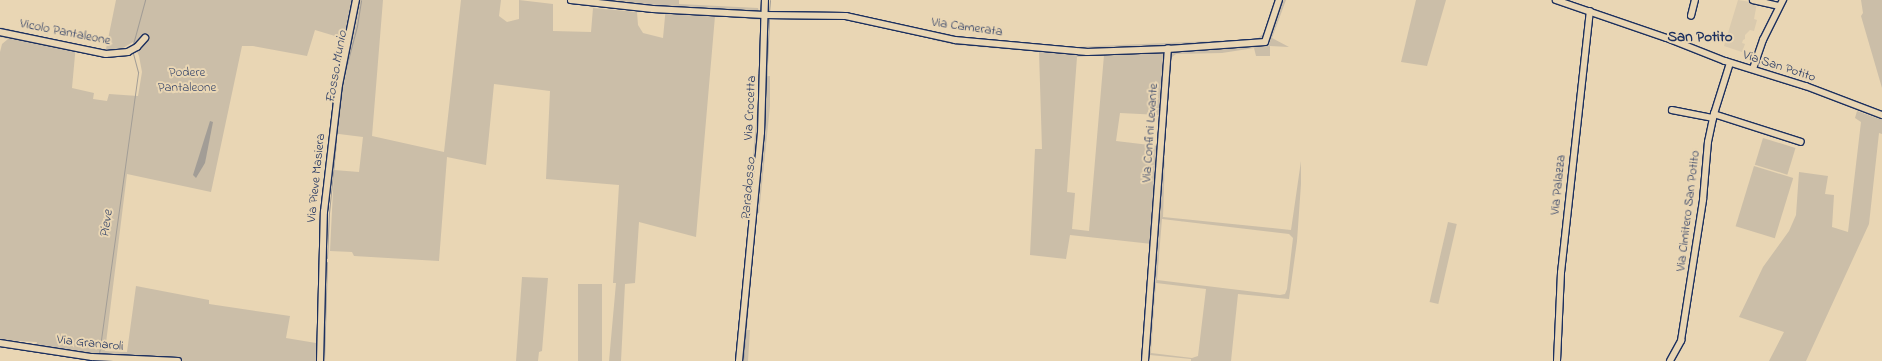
<!DOCTYPE html>
<html>
<head>
<meta charset="utf-8">
<style>
  body { margin:0 }
  #map { position:relative; width:1882px; height:361px; overflow:hidden; background:#e9d6b4; font-family:"Indie Flower",sans-serif }
  div>[style] { position:absolute }
  [style*='--x'] { left:calc(var(--x)*1px); top:calc(var(--y)*1px); width:calc(var(--w)*1px); rotate:calc(var(--a)*1deg) }
  .built>* { inset:0; background:#dacaae }
  .green>* { inset:0; background:#cbbea8; transform-origin:0 0 }
  .water>* { inset:0; background:#a29d96 }
  .stream>* { height:1px; margin:-0.5px; padding:0 0.5px; transform-origin:0.5px; border-radius:0.5px; background:#a29d96 }
  .roads { filter:drop-shadow(1px 0 #1b2f5e) drop-shadow(-1px 0 #1b2f5e) drop-shadow(0 1px #1b2f5e) drop-shadow(0 -1px #1b2f5e) }
  .minor>* { height:5.5px; margin:-2.75px; padding:0 2.75px; transform-origin:2.75px; border-radius:2.75px; background:#e9d6b4 }
  span { translate:-50% -50%; white-space:nowrap; text-align:center; line-height:1.15; -webkit-text-stroke:4px #e9d6b4; paint-order:stroke }
  .street-label { font-size:13px; color:#1b2f5e }
  .park-label { font-size:13px; color:#354469 }
  .water-label { font-size:14px; color:#364569; font-style:italic }
  .quarter-label { font-size:15px; color:#1b2f5e; font-weight:700 }
</style>
</head>
<body>
<div id="map">
  <div class="built">
    <div style="clip-path:polygon(1738px 0,1757px 3px,1754px 19px,1757px 20px,1754px 31px,1750px 30px,1745px 35px,1745px 39px,1743px 40px,1742px 43px,1745px 44px,1742px 52px,1724px 46px)"></div>
  </div>
  <div class="green">
    <div style="clip-path:polygon(116px 0,383px 0,372px 136px,444px 152px,461px 0,501px 0,499px 16px,507px 22px,519px 19px,519px 0,553px 4px,553px 31px,591px 32px,593px 8px,637px 12px,638px 25px,643px 33px,663px 38px,666px 6px,609px 0,679px 0,679px 4px,758px 8px,761px 20px,715px 16px,696px 237px,639px 222px,635px 283px,625px 284px,621px 361px,609px 361px,616px 283px,613px 283px,619px 185px,546px 179px,550px 91px,494px 84px,486px 165px,447px 157px,439px 261px,354px 256px,352px 252px,330px 251px,334px 170px,359px 172px,363px 137px,331px 133px,345px 39px,315px 30px,307px 56px,253px 46px,242px 46px,211px 192px,127px 174px,105px 351px,127px 352px,136px 286px,209px 300px,209px 304px,290px 316px,286px 338px,316px 343px,316px 361px,95px 361px,35px 351px,37px 342px,0 340px,0 52px,2px 44px,8px 39px,0 37px,0 27px,76px 44px,72px 88px,94px 93px,93px 99px,107px 101px,109px 94px,138px 96px,142px 72px,139px 56px,133px 42px,118px 51px,106px 49px)"></div>
    <div style="clip-path:polygon(evenodd,1275px 0,1286px 0,1272px 38px,1289px 47px,1270px 46px,1270px 56px,1256px 56px,1254px 48px,1222px 53px,1176px 54px,1172px 57px,1166px 124px,1161px 123px,1160px 115px,1120px 113px,1116px 141px,1158px 146px,1157px 156px,1165px 157px,1163px 217px,1291px 230px,1301px 161px,1301px 184px,1297px 241px,1289px 299px,1238px 294px,1231px 361px,1191px 361px,1191px 359px,1150px 355px,1149px 361px,1143px 361px,1152px 244px,1070px 235px,1066px 259px,1030px 255px,1035px 149px,1042px 149px,1039px 52px,956px 45px,932px 40px,934px 31px,973px 39px,1074px 47px,1257px 39px,1265px 32px,1275px 0,1104px 55px,1089px 231px,1072px 229px,1075px 193px,1067px 192px,1077px 57px,1104px 55px,1275px 0,1162px 219px,1289px 234px,1293px 238px,1287px 289px,1285px 294px,1280px 295px,1157px 280px,1162px 219px,1275px 0,1156px 283px,1206px 289px,1198px 356px,1192px 358px,1151px 353px,1156px 283px)"></div>
    <div style="clip-path:polygon(1416px 0,1446px 0,1427px 66px,1401px 62px)"></div>
    <div style="clip-path:polygon(1861px 0,1882px 0,1882px 88px,1861px 16px,1863px 13px)"></div>
    <div style="clip-path:polygon(770px 76px,770px 106px,759px 213px,748px 213px,760px 77px)"></div>
    <div style="clip-path:polygon(1857px 111px,1882px 120px,1882px 134px,1879px 133px,1869px 224px,1806px 361px,1769px 361px,1784px 332px,1739px 317px,1763px 267px,1789px 231px,1796px 215px,1799px 172px,1828px 176px,1825px 194px,1834px 195px,1832px 227px,1848px 232px,1861px 122px,1855px 118px)"></div>
    <div style="left:1763px;top:138px;width:34px;height:28px;rotate:17deg"></div>
    <div style="left:1754px;top:166px;width:41px;height:63px;rotate:17deg"></div>
    <div style="left:1448px;top:222px;width:9px;height:82px;rotate:13deg"></div>
    <div style="clip-path:polygon(522px 277px,548px 278px,542px 351px,539px 352px,538px 361px,516px 361px)"></div>
    <div style="left:578px;top:284px;width:24px;height:77px"></div>
    <div style="clip-path:polygon(739px 330px,750px 330px,748px 361px,735px 361px)"></div>
  </div>
  <div class="water">
    <div style="clip-path:polygon(210px 121px,213px 122px,205px 163px,196px 178px,193px 175px)"></div>
  </div>
  <div class="stream">
    <div style="--x:769;--y:12;--w:12;--a:-85"></div>
    <div style="--x:132;--y:48;--w:50;--a:-74.8"></div>
    <div style="--x:764;--y:130;--w:111;--a:-87.4"></div>
    <div style="--x:336;--y:138;--w:59;--a:-83.2"></div>
    <div style="--x:343;--y:79;--w:55;--a:-75.2"></div>
    <div style="--x:357;--y:26;--w:26;--a:-81"></div>
    <div style="--x:327;--y:258;--w:45;--a:-87.5"></div>
    <div style="--x:329;--y:213;--w:72;--a:-84.4"></div>
    <div style="--x:61;--y:350;--w:38;--a:6"></div>
    <div style="--x:99;--y:354;--w:285;--a:-82.1"></div>
    <div style="--x:138;--y:72;--w:20;--a:-105"></div>
    <div style="--x:324;--y:361;--w:99;--a:-88.3"></div>
    <div style="--x:743;--y:361;--w:104;--a:-85.1"></div>
  </div>
  <div class="roads">
    <div class="minor">
      <div style="--x:571;--y:0;--w:82;--a:6.3"></div>
      <div style="--x:653;--y:9;--w:111;--a:3.1"></div>
      <div style="--x:764;--y:15;--w:82;--a:0.7"></div>
      <div style="--x:846;--y:16;--w:112;--a:12.4"></div>
      <div style="--x:955;--y:40;--w:133;--a:5.2"></div>
      <div style="--x:1087;--y:52;--w:81;--a:-2.1"></div>
      <div style="--x:1556;--y:0;--w:117;--a:18.9"></div>
      <div style="--x:1667;--y:38;--w:62;--a:21.6"></div>
      <div style="--x:1725;--y:61;--w:85;--a:17.2"></div>
      <div style="--x:1806;--y:86;--w:81;--a:20.9"></div>
      <div style="--x:1753;--y:0;--w:27;--a:13"></div>
      <div style="--x:1691;--y:16;--w:16;--a:-76"></div>
      <div style="--x:0;--y:32;--w:108;--a:11.7"></div>
      <div style="--x:106;--y:54;--w:22;--a:-5"></div>
      <div style="--x:128;--y:52;--w:10;--a:-29"></div>
      <div style="--x:137;--y:47;--w:12;--a:-48"></div>
      <div style="--x:1753;--y:69;--w:31;--a:-71"></div>
      <div style="--x:1763;--y:40;--w:45;--a:-63.4"></div>
      <div style="--x:1672;--y:110;--w:42;--a:11"></div>
      <div style="--x:1714;--y:114;--w:91;--a:17.8"></div>
      <div style="--x:0;--y:343;--w:93;--a:8.7"></div>
      <div style="--x:92;--y:357;--w:86;--a:2.7"></div>
      <div style="--x:320;--y:361;--w:149;--a:-88.5"></div>
      <div style="--x:324;--y:212;--w:128;--a:-83.3"></div>
      <div style="--x:339;--y:85;--w:87;--a:-78.7"></div>
      <div style="--x:739;--y:361;--w:229;--a:-84.5"></div>
      <div style="--x:761;--y:133;--w:133;--a:-88.3"></div>
      <div style="--x:1145;--y:361;--w:313;--a:-85.8"></div>
      <div style="--x:1168;--y:49;--w:97;--a:-4.1"></div>
      <div style="--x:1265;--y:42;--w:44;--a:-71.6"></div>
      <div style="--x:1557;--y:361;--w:88;--a:-87.4"></div>
      <div style="--x:1561;--y:273;--w:263;--a:-83.7"></div>
      <div style="--x:1670;--y:361;--w:23;--a:-61"></div>
      <div style="--x:1681;--y:341;--w:143;--a:-81.1"></div>
      <div style="--x:1703;--y:200;--w:58;--a:-85.1"></div>
      <div style="--x:1708;--y:142;--w:29;--a:-78"></div>
      <div style="--x:1714;--y:114;--w:53;--a:-72.6"></div>
    </div>
  </div>
  <div class="street-label">
    <span style="left:967px;top:28px;rotate:8deg">Via Camerata</span>
    <span style="left:65px;top:33px;rotate:11deg">Vicolo Pantaleone</span>
    <span style="left:1779px;top:67px;rotate:18deg">Via San Potito</span>
    <span style="left:751px;top:108px;rotate:-87deg">Via Crocetta</span>
    <span style="left:1151px;top:133px;rotate:-86deg">Via Confini Levante</span>
    <span style="left:317px;top:178px;rotate:-84deg">Via Pieve Masiera</span>
    <span style="left:1559px;top:185px;rotate:-84deg">Via Palazza</span>
    <span style="left:1689px;top:211px;rotate:-83deg">Via Cimitero San Potito</span>
    <span style="left:90px;top:344px;rotate:6deg">Via Granaroli</span>
  </div>
  <div class="park-label">
    <span style="left:187px;top:81px">Podere<br>Pantaleone</span>
  </div>
  <div class="water-label">
    <span style="left:337px;top:67px;rotate:-80deg">Fosso Munio</span>
    <span style="left:749px;top:189px;rotate:-85deg">Paradosso</span>
    <span style="left:107px;top:224px;rotate:-82deg">Pieve</span>
  </div>
  <div class="quarter-label">
    <span style="left:1700px;top:38px">San Potito</span>
  </div>
</div>
</body>
</html>
